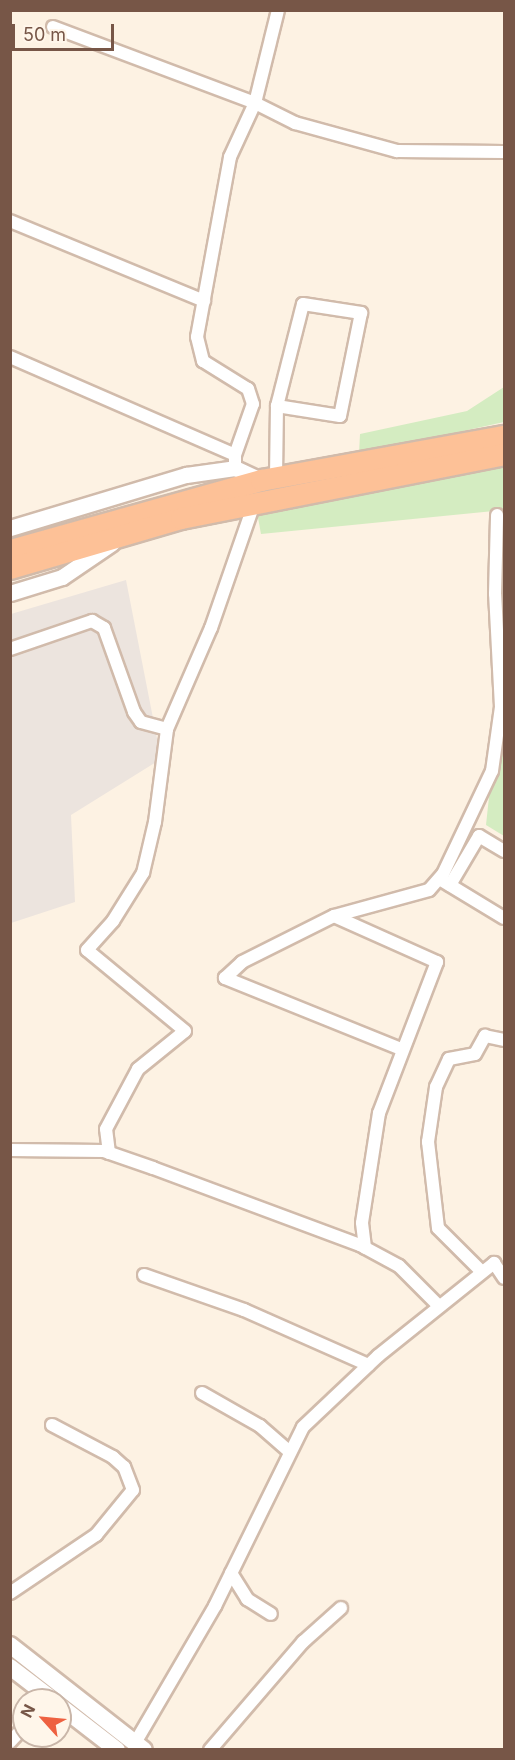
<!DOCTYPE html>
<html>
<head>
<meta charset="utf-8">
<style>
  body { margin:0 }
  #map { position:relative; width:515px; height:1760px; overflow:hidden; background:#fdf2e3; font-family:Inter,sans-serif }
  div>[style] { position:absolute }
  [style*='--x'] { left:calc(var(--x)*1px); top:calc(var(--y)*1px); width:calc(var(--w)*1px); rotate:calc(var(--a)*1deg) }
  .industrial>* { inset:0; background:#ece4de }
  .green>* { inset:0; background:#d4ecc1 }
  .roads { filter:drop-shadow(2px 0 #d1bbab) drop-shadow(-2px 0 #d1bbab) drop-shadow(0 2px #d1bbab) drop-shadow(0 -2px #d1bbab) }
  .minor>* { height:12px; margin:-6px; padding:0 6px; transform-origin:6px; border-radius:6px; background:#fff }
  .tertiary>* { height:15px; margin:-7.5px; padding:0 7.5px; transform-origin:7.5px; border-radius:7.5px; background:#fff }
  .secondary>* { height:16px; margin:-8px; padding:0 8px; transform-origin:8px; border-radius:8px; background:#fff }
  .trunk>* { height:21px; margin:-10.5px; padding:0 10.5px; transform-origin:10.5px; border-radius:10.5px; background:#fdc197 }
  span { translate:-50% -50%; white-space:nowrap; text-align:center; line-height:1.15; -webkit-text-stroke:4.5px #fff6ea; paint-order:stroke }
  .frame { position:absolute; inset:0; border:12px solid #775647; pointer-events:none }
  .north { position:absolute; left:12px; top:1688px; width:60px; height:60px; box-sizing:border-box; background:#fff6ea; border:2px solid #c9b6a9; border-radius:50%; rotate:297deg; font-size:16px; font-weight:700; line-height:24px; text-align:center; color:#775647 }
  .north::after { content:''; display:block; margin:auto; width:21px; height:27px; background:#ee6141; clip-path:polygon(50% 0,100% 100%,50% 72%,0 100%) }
  .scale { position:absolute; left:12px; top:24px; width:102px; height:27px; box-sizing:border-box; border:3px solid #775647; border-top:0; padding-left:8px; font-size:18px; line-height:21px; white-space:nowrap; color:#775647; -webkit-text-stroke:4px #fff6ea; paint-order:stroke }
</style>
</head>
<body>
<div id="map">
  <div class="industrial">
    <div style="clip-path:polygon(126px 580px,161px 759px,71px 815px,75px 902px,11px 923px,11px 614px)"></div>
  </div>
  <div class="green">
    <div style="clip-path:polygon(504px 387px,504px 422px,359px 454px,360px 434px,467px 411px)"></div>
    <div style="clip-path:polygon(504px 454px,504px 510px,261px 534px,255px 501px)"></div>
    <div style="clip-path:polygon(504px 658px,504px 836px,486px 825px)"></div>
  </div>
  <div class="roads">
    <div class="minor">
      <div style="--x:53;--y:27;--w:216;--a:20.6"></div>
      <div style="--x:255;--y:103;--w:45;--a:26.6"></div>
      <div style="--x:295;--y:123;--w:106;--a:15.4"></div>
      <div style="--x:397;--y:151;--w:107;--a:0.5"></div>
      <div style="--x:10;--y:221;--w:210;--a:22.4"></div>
      <div style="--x:10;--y:357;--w:245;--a:23.5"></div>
      <div style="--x:235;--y:468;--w:13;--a:-90"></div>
      <div style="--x:235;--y:455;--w:54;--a:-70.6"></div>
      <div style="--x:253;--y:404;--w:16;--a:-108"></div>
      <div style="--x:248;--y:389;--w:53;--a:-148.1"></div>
      <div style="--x:203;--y:361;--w:25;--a:-104"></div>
      <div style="--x:197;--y:337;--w:183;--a:-79.6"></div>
      <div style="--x:230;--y:157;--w:60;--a:-65.2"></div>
      <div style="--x:255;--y:103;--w:96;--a:-76.1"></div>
      <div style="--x:276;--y:477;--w:71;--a:-89.2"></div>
      <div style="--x:277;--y:406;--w:105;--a:-75.7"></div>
      <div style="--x:303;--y:304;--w:59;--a:8.8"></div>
      <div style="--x:361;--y:313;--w:105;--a:101.5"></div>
      <div style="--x:340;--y:416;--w:64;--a:-171"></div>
      <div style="--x:10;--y:649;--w:87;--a:-18.9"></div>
      <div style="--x:92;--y:621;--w:14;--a:30"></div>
      <div style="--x:104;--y:628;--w:89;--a:70.3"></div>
      <div style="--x:134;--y:712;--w:12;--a:55"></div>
      <div style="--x:141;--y:722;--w:27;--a:15"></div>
      <div style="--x:443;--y:881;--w:71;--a:31.2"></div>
      <div style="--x:450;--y:885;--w:57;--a:-59.4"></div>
      <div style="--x:479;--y:836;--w:29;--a:31"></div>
      <div style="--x:334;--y:916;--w:113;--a:24.1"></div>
      <div style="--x:437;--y:962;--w:162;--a:111"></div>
      <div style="--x:379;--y:1113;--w:111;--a:98.8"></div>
      <div style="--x:362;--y:1223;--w:25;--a:83"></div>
      <div style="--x:401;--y:1049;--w:190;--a:-158"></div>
      <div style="--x:225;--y:978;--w:23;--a:-43"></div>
      <div style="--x:242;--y:962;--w:103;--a:-26.6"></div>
      <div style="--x:334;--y:916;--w:98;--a:-15.3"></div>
      <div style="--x:429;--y:890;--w:21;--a:-49"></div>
      <div style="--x:443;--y:874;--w:114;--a:-64.6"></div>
      <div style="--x:492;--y:771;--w:65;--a:-82"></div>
      <div style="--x:501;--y:707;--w:113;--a:-93"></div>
      <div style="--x:495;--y:594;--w:79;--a:-88.5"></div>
      <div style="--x:10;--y:1150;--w:94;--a:0.6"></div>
      <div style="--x:104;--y:1151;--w:52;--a:19.1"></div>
      <div style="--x:153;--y:1168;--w:221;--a:20.4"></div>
      <div style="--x:360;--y:1245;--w:44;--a:28.3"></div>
      <div style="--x:399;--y:1266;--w:55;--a:45"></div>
      <div style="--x:109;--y:1153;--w:24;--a:-97"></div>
      <div style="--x:106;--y:1129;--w:68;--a:-61.9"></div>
      <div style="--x:138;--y:1069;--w:60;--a:-39"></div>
      <div style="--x:185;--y:1031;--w:127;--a:-140.4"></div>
      <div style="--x:87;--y:950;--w:39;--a:-48"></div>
      <div style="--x:113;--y:921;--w:57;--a:-58"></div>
      <div style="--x:143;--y:873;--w:52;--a:-76.8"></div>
      <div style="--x:155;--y:822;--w:94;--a:-82.6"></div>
      <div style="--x:167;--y:729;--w:110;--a:-66.5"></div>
      <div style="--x:211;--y:628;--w:134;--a:-70.9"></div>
      <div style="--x:482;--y:1272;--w:62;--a:-135"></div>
      <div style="--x:438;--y:1228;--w:87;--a:-96.6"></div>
      <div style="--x:428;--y:1142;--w:56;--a:-81.7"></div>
      <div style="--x:436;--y:1087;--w:31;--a:-65"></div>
      <div style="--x:449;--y:1059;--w:26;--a:-11"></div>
      <div style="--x:475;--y:1054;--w:21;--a:-61"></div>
      <div style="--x:485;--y:1036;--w:19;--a:12"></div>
      <div style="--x:144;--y:1275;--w:106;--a:19.3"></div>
      <div style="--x:244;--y:1310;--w:136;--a:23.9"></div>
      <div style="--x:202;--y:1393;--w:67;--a:29.6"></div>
      <div style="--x:260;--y:1426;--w:38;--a:41"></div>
      <div style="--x:231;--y:1573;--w:31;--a:58"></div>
      <div style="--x:247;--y:1599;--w:28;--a:32"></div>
      <div style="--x:10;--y:1593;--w:104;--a:-34"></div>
      <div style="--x:96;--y:1535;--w:58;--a:-50.6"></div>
      <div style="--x:133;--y:1490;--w:25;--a:-111"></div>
      <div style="--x:124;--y:1467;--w:15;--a:-138"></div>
      <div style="--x:113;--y:1457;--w:69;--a:-152.3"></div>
      <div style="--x:10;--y:1742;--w:21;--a:-47"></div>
      <div style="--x:135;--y:1743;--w:159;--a:-59.7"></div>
      <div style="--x:215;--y:1606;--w:199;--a:-63.8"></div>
      <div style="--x:303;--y:1427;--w:103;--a:-43.4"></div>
      <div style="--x:378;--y:1356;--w:149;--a:-38.7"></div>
      <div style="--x:494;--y:1263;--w:18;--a:56"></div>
      <div style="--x:210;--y:1750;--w:143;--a:-49.3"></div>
      <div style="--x:303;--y:1642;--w:51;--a:-41.8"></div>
    </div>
    <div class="tertiary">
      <div style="--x:10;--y:528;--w:184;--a:-16.8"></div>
      <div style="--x:186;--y:475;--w:49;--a:-8.1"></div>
      <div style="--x:235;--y:468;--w:29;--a:25"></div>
      <div style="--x:10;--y:593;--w:54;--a:-17.1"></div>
      <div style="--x:62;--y:577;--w:60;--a:-34.2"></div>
    </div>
    <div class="secondary">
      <div style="--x:10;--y:1645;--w:170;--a:38.1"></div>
      <div style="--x:10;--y:1667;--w:54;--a:37.5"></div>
      <div style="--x:60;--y:1706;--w:72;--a:37.7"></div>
    </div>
    <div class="trunk">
      <div style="--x:10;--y:550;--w:261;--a:-15.6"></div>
      <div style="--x:261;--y:480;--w:247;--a:-10.3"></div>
      <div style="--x:10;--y:568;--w:178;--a:-16.3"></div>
      <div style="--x:181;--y:518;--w:329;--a:-11.2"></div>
    </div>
  </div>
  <div class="frame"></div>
  <div class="north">N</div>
  <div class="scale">50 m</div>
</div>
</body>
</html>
